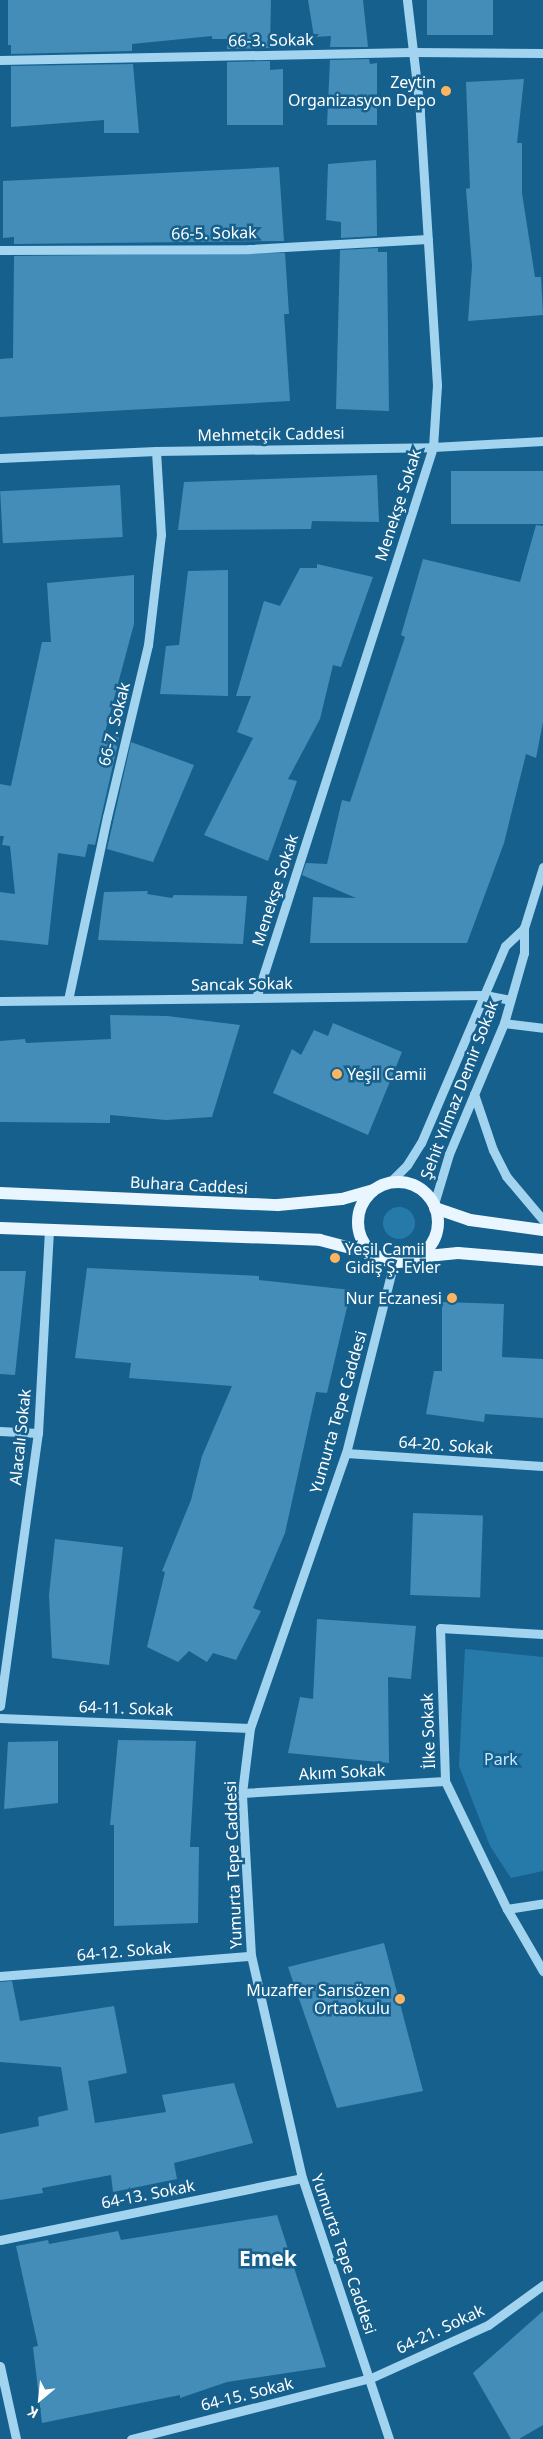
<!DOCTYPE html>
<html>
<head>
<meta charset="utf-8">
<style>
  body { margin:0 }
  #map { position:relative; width:543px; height:2439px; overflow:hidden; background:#16608e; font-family:"Noto Sans",sans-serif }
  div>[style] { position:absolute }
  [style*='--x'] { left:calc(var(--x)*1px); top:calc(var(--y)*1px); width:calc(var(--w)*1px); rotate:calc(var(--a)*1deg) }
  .green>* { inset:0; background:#267aaa }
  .round { border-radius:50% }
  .building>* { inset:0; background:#448db8; transform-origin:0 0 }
  .minor>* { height:9px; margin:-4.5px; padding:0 4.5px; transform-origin:4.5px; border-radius:4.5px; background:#a2d3ef }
  .major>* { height:12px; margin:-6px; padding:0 6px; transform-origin:6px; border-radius:6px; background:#eaf6ff }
  .major>.ring { margin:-6px; padding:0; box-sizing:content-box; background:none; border:12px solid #eaf6ff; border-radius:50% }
  .dots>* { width:14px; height:14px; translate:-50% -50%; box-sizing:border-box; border:2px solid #16608e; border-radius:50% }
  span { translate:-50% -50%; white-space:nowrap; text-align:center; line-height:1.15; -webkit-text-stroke:5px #16608e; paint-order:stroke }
  .street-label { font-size:16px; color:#fff }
  .poi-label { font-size:16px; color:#fff }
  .right { translate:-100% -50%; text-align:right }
  .left { translate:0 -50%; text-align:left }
  .park-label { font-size:16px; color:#c8e8fb }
  .district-label { font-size:21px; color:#fff; font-weight:700 }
  .north { position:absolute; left:15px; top:2374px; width:50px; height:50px; -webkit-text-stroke:4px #16608e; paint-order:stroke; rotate:208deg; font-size:14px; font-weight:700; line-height:20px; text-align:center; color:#fff }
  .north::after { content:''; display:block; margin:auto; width:18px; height:22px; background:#fff; clip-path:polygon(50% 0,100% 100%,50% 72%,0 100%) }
</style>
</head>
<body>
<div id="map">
  <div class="green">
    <div class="round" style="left:383px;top:1207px;width:32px;height:32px"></div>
    <div style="clip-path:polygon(465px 1649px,543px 1657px,543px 1871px,511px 1878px,490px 1846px,459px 1766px)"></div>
  </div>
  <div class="building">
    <div style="clip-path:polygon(8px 0,271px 0,270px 48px,227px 49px,227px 39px,212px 39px,212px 36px,132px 44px,132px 51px,11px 54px,11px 45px,8px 45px)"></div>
    <div style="clip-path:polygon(308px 0,363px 0,368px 47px,330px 47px,331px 36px,314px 37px)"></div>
    <div style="left:427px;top:0;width:66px;height:35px"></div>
    <div style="clip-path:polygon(369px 59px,370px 64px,377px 63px,377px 125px,327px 125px,330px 60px)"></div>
    <div style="clip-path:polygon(270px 61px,270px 70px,283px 69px,283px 125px,227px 125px,227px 62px)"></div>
    <div style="clip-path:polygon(133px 64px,139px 133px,104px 133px,104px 120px,11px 127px,11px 66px)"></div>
    <div style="clip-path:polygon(524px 79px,517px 143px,522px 143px,522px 193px,535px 277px,541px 277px,543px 315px,468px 321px,472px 266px,466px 189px,470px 188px,466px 82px)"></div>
    <div style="clip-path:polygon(376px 160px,377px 236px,341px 238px,341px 222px,326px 220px,328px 164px)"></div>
    <div style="clip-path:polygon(279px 167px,284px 241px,14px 244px,14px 237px,3px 238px,3px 181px)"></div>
    <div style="clip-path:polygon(378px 248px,378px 252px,387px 252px,389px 411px,336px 409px,340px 250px)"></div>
    <div style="clip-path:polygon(285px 253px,289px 314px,284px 314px,290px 401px,0 417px,0 359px,13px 358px,14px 256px)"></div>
    <div style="left:543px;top:471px;width:53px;height:92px;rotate:90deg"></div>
    <div style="clip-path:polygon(377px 475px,379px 522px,312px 521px,311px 529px,178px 530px,184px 482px)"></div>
    <div style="left:120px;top:485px;width:52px;height:120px;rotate:87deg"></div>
    <div style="clip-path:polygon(536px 525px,543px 526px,543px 722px,536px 758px,526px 754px,504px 843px,467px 943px,310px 943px,313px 897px,356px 898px,302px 875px,306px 863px,327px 864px,342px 800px,350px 802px,405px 637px,401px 635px,423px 559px,520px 582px)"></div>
    <div style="clip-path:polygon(317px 564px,373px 577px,341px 667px,333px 665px,320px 719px,288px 779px,297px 781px,268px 861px,204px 835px,253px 738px,237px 732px,251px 696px,236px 696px,264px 601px,280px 606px,300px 568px,317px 568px)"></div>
    <div style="clip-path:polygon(228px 570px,228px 696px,160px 694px,166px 646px,179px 645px,188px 571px)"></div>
    <div style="clip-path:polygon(134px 575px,134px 624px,105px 732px,119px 738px,95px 845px,88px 844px,85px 857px,58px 853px,48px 945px,0 940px,0 892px,15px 894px,10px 846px,2px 845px,4px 836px,0 836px,0 784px,11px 786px,42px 642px,51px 642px,47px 583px)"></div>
    <div style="clip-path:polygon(131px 742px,194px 765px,153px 862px,107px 849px)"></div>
    <div style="clip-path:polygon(148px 891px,147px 894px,172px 898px,174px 895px,247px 896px,243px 944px,98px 940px,104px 892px)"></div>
    <div style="clip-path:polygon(110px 1015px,167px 1016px,240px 1025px,212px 1117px,166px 1120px,110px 1115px,110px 1123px,0 1122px,0 1041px,25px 1039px,26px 1043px,111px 1039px)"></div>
    <div style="clip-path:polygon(333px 1023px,402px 1052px,368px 1135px,273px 1093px,292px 1049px,301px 1055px,314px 1030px,328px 1036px)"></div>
    <div style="clip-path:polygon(87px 1268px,259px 1276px,259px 1280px,351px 1290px,327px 1393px,316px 1392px,285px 1533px,253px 1608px,261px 1611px,236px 1660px,213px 1653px,207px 1662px,189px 1651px,178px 1662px,147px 1647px,165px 1572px,162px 1571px,191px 1500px,202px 1456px,232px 1386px,129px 1378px,131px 1363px,75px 1358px)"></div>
    <div style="clip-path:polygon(0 1271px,26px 1271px,15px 1375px,0 1374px)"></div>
    <div style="clip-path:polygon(442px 1302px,504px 1304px,502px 1357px,543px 1359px,543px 1418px,485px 1414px,484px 1422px,426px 1414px,434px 1371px,442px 1371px)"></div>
    <div style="left:413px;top:1513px;width:70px;height:82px;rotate:2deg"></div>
    <div style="clip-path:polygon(55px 1539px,123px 1547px,109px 1665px,52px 1658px,49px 1595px)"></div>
    <div style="clip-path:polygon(317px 1619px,416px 1626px,411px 1679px,388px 1677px,389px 1763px,288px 1753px,300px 1697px,313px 1699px)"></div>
    <div style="clip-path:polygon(118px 1740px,196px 1741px,190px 1847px,199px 1847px,198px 1923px,114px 1926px,114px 1825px,110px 1825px)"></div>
    <div style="clip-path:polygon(58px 1741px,58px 1803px,4px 1809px,8px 1742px)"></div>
    <div style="clip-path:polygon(384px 1943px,423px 2091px,337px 2108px,288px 1967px)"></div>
    <div style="clip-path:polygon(12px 1981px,20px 2021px,114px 2006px,127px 2073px,88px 2081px,95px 2123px,166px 2112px,162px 2095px,234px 2083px,253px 2143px,174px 2163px,177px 2179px,113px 2192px,111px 2175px,42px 2188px,43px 2193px,0 2200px,0 2134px,39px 2126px,38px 2117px,68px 2110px,61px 2067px,0 2062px,0 1982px)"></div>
    <div style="clip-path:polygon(277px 2215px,326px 2367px,227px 2382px,180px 2398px,180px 2395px,42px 2423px,33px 2347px,38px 2346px,16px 2246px,48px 2240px,49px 2244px,118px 2231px,121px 2240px)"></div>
    <div style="clip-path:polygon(543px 2311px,543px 2425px,519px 2439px,511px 2439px,473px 2373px)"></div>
  </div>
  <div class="minor">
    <div style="--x:0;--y:60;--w:412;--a:-1.1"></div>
    <div style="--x:412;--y:52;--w:131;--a:0.4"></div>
    <div style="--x:0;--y:250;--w:249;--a:-0.2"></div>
    <div style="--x:249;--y:249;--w:179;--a:-3.2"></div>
    <div style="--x:0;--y:458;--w:156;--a:-2.6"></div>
    <div style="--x:156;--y:451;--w:277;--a:-0.8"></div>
    <div style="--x:433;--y:447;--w:110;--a:-3.1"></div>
    <div style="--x:256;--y:998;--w:579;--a:-72.19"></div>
    <div style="--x:433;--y:447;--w:62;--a:-86.3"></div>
    <div style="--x:437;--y:385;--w:275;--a:-93.6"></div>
    <div style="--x:420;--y:111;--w:112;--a:-96.7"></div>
    <div style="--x:68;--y:1000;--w:187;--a:-78"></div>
    <div style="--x:107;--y:817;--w:177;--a:-76.6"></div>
    <div style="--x:148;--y:645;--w:111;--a:-83.3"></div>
    <div style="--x:161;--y:535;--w:84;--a:-93.4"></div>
    <div style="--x:0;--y:1001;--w:485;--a:-0.7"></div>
    <div style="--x:485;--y:995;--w:25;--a:11"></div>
    <div style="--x:504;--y:1023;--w:39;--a:7"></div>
    <div style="--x:474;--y:1094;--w:59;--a:71.3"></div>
    <div style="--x:493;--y:1150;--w:29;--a:63"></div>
    <div style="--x:506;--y:1176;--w:57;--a:49.9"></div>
    <div style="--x:389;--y:1183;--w:25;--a:-45"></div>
    <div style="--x:407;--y:1165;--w:26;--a:-58"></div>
    <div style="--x:421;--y:1143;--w:214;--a:-66.9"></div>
    <div style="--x:505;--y:946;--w:26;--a:-43"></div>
    <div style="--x:434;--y:1204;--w:52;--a:-73.3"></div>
    <div style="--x:449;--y:1154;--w:142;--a:-67.2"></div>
    <div style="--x:504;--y:1023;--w:73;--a:-74.1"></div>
    <div style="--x:524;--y:953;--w:25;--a:-90"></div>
    <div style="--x:524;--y:928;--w:64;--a:-72.7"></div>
    <div style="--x:0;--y:1431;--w:38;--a:3"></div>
    <div style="--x:346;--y:1453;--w:197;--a:3.8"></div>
    <div style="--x:543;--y:1634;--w:103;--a:-176.7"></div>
    <div style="--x:440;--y:1628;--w:153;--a:88.1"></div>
    <div style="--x:445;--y:1781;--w:142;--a:64.2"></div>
    <div style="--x:507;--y:1909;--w:72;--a:59.9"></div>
    <div style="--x:0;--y:1706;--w:276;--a:-82.1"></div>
    <div style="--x:38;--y:1433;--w:204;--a:-86.9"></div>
    <div style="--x:0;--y:1718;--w:250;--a:2.3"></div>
    <div style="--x:242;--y:1793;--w:203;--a:-3.4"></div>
    <div style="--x:507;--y:1909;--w:36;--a:-9"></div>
    <div style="--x:0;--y:1976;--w:252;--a:-4.6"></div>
    <div style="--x:0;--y:2240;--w:308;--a:-11.6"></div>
    <div style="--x:0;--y:2366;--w:75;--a:77.6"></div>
    <div style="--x:131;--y:2439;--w:248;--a:-14.3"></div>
    <div style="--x:371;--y:2378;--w:128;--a:-24.4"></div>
    <div style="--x:488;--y:2325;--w:68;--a:-36"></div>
    <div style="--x:389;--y:2439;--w:275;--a:-108.4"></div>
    <div style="--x:302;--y:2178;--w:228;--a:-102.9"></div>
    <div style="--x:251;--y:1956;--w:163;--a:-93.2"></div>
    <div style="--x:242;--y:1793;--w:65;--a:-83"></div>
    <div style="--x:250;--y:1728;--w:291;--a:-70.8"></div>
    <div style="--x:346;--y:1453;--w:197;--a:-75.9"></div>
  </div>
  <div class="major">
    <div class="ring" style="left:358px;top:1182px;width:68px;height:68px"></div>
    <div style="--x:0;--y:1193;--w:278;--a:2.5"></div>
    <div style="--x:278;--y:1205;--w:64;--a:-5.4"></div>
    <div style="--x:342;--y:1199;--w:33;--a:-16"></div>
    <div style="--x:435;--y:1208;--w:37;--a:19"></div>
    <div style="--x:470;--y:1220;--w:74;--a:7.8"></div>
    <div style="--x:0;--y:1228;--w:320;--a:2.1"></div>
    <div style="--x:320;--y:1240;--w:55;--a:14.8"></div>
    <div style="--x:417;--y:1257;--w:41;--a:-5.6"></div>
    <div style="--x:458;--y:1253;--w:85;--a:4.7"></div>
  </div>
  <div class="dots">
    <div style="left:446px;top:91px;background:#ffb460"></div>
    <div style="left:337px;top:1074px;background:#ffb460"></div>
    <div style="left:335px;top:1258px;background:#ffb460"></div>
    <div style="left:452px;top:1298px;background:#ffb460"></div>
    <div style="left:400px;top:1999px;background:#ffb460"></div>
  </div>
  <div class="street-label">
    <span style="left:271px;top:40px;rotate:-1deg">66-3. Sokak</span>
    <span style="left:214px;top:233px;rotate:-1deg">66-5. Sokak</span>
    <span style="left:271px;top:434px;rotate:-1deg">Mehmetçik Caddesi</span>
    <span style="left:398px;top:505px;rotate:-72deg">Menekşe Sokak</span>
    <span style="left:114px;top:724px;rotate:-76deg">66-7. Sokak</span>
    <span style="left:275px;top:890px;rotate:-72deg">Menekşe Sokak</span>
    <span style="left:242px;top:984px;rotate:-1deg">Sancak Sokak</span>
    <span style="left:459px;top:1090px;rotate:-69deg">Şehit Yılmaz Demir Sokak</span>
    <span style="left:189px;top:1185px;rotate:3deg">Buhara Caddesi</span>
    <span style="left:338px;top:1412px;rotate:-74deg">Yumurta Tepe Caddesi</span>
    <span style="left:20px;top:1437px;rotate:-84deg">Alacalı Sokak</span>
    <span style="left:446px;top:1445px;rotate:4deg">64-20. Sokak</span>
    <span style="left:126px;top:1708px;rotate:2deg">64-11. Sokak</span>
    <span style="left:428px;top:1731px;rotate:-92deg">İlke Sokak</span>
    <span style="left:342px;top:1772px;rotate:-3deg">Akım Sokak</span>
    <span style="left:233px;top:1865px;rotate:-92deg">Yumurta Tepe Caddesi</span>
    <span style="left:124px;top:1951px;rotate:-5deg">64-12. Sokak</span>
    <span style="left:148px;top:2194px;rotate:-11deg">64-13. Sokak</span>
    <span style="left:344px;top:2254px;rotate:71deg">Yumurta Tepe Caddesi</span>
    <span style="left:440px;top:2329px;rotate:-25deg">64-21. Sokak</span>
    <span style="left:247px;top:2394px;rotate:-14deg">64-15. Sokak</span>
  </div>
  <div class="poi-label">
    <span class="right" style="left:436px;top:91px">Zeytin<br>Organizasyon Depo</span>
    <span class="left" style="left:347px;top:1074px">Yeşil Camii</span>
    <span class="left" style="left:345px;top:1258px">Yeşil Camii<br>Gidiş Ş. Evler</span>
    <span class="right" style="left:442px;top:1298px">Nur Eczanesi</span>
    <span class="right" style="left:390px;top:1999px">Muzaffer Sarısözen<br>Ortaokulu</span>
  </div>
  <div class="park-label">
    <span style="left:501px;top:1759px">Park</span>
  </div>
  <div class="district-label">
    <span style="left:268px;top:2258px">Emek</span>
  </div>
  <div class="north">K</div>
</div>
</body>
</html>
